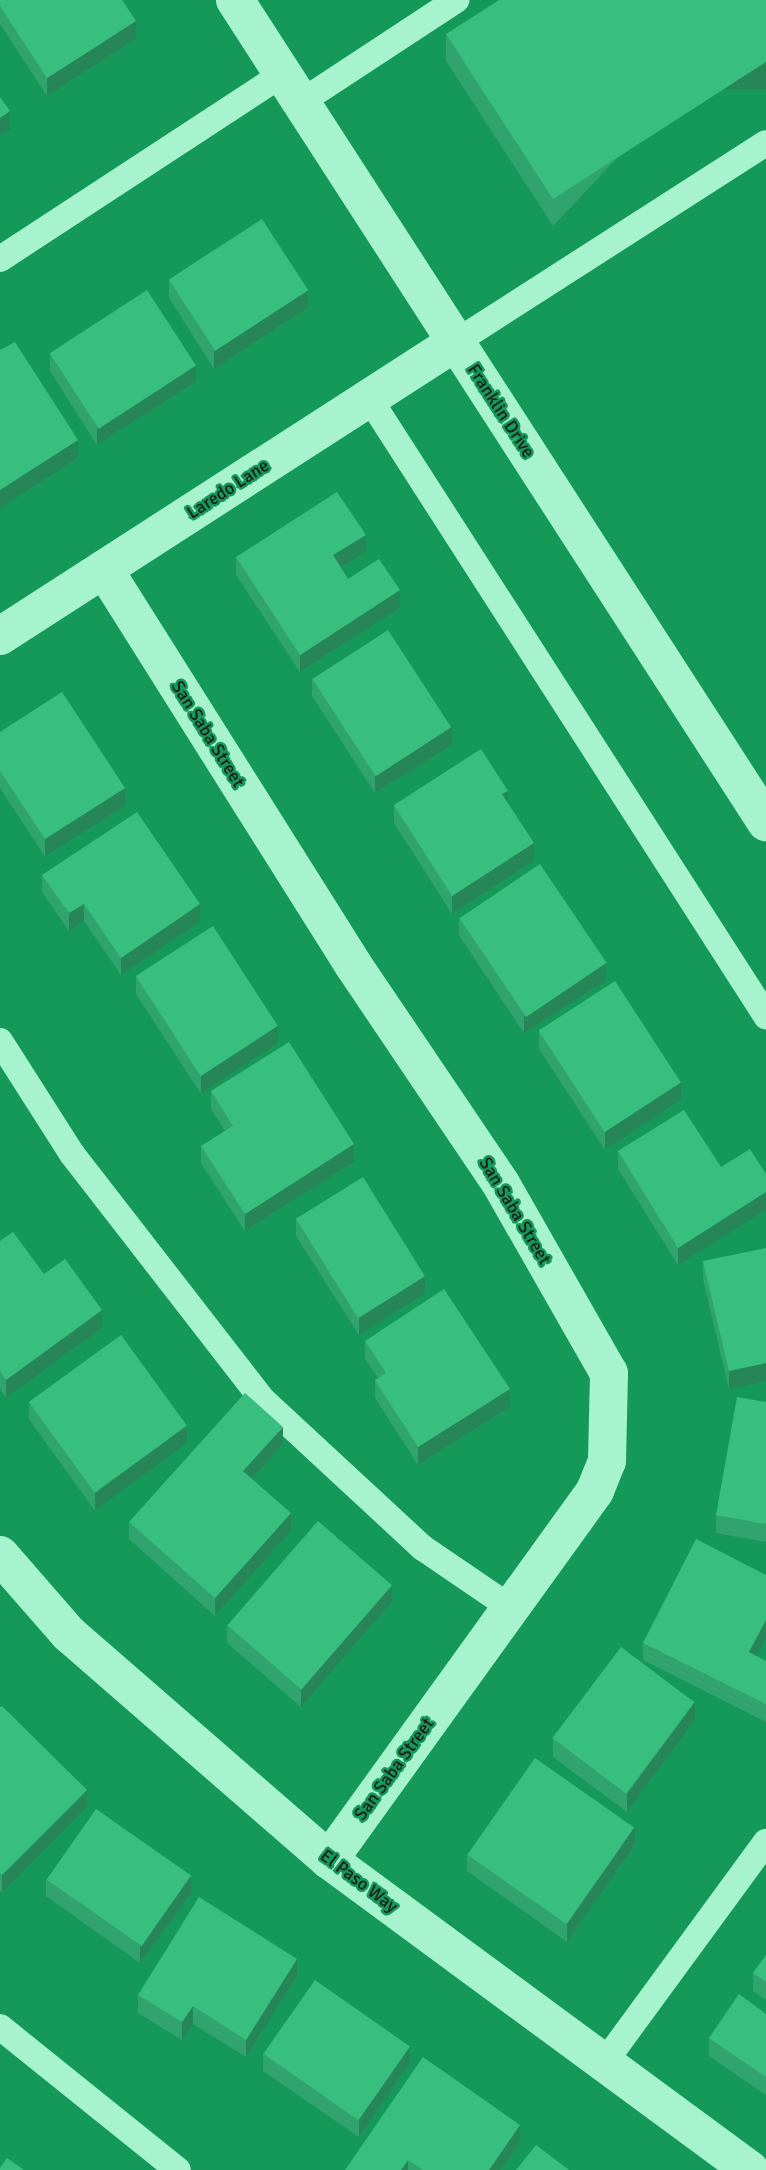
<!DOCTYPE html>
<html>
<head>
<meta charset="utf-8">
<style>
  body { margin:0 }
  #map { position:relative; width:766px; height:2170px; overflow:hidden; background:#149959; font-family:Signika,sans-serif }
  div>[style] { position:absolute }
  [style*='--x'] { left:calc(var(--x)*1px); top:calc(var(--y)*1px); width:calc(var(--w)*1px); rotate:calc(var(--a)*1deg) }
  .service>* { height:26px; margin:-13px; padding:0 13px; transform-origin:13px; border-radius:13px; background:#a7f3cd }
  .minor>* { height:38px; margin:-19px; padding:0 19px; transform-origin:19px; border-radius:19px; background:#a7f3cd }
  .tertiary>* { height:38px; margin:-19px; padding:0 19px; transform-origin:19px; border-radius:19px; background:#a7f3cd }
  .wall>* { inset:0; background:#30a46c }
  .shaded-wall>* { inset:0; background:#278658; transform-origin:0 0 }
  .building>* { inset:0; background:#38bf7d; transform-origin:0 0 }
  span { translate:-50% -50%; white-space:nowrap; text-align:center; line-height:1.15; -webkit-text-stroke:5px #149959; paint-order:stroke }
  .street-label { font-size:18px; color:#1d1d1d }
</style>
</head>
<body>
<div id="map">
  <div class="service">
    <div style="--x:301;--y:102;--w:186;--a:-33.3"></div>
    <div style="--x:0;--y:259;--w:338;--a:-33.2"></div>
    <div style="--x:456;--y:342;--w:368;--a:-32.7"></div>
    <div style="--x:369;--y:398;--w:735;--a:57.28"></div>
    <div style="--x:0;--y:1041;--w:134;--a:57.5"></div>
    <div style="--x:72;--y:1154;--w:311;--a:52.2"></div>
    <div style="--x:263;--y:1400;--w:218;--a:42.8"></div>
    <div style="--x:423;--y:1548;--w:107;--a:34.3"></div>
    <div style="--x:0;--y:2027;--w:228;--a:38.8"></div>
    <div style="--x:604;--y:2063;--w:274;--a:-53.8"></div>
  </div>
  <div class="minor">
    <div style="--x:104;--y:569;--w:469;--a:57.8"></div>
    <div style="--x:354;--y:966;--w:263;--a:56"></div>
    <div style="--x:501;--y:1184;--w:218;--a:60.3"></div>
    <div style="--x:609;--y:1373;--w:88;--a:91.3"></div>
    <div style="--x:607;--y:1461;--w:32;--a:112"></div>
    <div style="--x:595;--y:1491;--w:455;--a:125.8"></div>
    <div style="--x:0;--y:636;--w:543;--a:-32.81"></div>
    <div style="--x:0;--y:1555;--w:105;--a:48.9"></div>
    <div style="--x:69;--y:1634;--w:344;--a:41"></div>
    <div style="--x:329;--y:1860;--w:523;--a:36.37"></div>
  </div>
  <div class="tertiary">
    <div style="--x:235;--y:0;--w:979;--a:57.14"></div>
  </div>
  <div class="wall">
    <div style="clip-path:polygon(0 0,136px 39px,47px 96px,0 24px)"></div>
    <div style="clip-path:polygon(766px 0,553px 226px,446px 61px,446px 34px)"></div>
    <div style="clip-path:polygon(169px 280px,308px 308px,214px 369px,169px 298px)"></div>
    <div style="clip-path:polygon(50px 353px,196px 382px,97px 445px,50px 371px)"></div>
    <div style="clip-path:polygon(366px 552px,341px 568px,348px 579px,400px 608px,300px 672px,236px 575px,236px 557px)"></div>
    <div style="clip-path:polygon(312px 678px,452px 745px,375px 793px,312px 696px)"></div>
    <div style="clip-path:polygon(0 732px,125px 806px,45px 857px,0 788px)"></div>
    <div style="clip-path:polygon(508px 803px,534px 861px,452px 914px,394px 823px,394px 805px)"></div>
    <div style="clip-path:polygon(42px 875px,200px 922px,121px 975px,84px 921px,69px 931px,42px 892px)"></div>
    <div style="clip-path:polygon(459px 917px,606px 981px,524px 1033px,459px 935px)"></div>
    <div style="clip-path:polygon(136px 976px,278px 1043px,201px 1094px,136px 994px)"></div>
    <div style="clip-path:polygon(539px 1031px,681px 1100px,605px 1150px,539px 1049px)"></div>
    <div style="clip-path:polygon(211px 1091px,354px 1162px,245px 1231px,201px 1163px,201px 1146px,225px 1131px,211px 1109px)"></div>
    <div style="clip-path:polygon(684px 1110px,678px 1265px,618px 1169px,618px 1151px)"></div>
    <div style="clip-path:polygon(296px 1218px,425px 1294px,359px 1335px,296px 1236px)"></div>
    <div style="clip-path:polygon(0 1241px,44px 1274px,102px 1328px,6px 1398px,0 1389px)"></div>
    <div style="clip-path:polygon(766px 1248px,729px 1389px,703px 1279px,703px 1261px)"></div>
    <div style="clip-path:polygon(365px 1341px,510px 1407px,418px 1465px,375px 1398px,375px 1380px,378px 1378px,365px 1359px)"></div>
    <div style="clip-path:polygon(29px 1402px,187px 1443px,95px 1511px,29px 1419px)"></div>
    <div style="clip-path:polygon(766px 1402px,766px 1542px,716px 1533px,716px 1515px)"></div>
    <div style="clip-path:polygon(283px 1444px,252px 1479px,291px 1531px,215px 1616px,129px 1539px,129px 1522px)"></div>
    <div style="clip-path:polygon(392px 1602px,301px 1707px,227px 1643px,227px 1625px)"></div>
    <div style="clip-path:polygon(643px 1643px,756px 1656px,766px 1661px,766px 1722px,643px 1660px)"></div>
    <div style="clip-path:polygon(0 1707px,87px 1807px,2px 1893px,0 1891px)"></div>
    <div style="clip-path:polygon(695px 1720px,627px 1812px,553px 1757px,553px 1739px)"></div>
    <div style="clip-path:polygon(635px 1845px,567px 1942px,467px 1871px,467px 1854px)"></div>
    <div style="clip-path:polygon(46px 1879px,191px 1894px,140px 1963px,46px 1896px)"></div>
    <div style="clip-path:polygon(766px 1955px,766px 2000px,753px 1991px,753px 1973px)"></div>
    <div style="clip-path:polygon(297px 1976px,246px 2057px,193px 2024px,182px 2040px,138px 2013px,138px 1995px)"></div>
    <div style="clip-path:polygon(766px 2014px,766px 2095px,709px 2056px,709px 2038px)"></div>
    <div style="clip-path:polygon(263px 2053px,410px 2063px,359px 2137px,263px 2071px)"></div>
    <div style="clip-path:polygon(520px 2142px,501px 2170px,345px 2170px)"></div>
  </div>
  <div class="shaded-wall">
    <div style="clip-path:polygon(136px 21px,136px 39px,47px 96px,47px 78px)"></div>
    <div style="left:766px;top:62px;width:27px;height:253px;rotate:90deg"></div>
    <div style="clip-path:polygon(10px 111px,10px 129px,0 135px,0 118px)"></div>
    <div style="clip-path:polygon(308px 290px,308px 308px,214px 369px,214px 351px)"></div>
    <div style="clip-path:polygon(196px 365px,196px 382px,97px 445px,97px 428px)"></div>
    <div style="clip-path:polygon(78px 440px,78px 458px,0 508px,0 490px)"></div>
    <div style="clip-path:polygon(366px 535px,366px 552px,333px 573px,333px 555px)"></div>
    <div style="clip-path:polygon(400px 590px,400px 608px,300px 672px,300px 655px)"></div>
    <div style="clip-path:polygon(452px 727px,452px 745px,375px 793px,375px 775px)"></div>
    <div style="clip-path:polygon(125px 788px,125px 806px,45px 857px,45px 839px)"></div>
    <div style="clip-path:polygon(508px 791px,508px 808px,502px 794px)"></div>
    <div style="clip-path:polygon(534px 843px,534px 861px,452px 914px,452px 896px)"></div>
    <div style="clip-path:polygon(84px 904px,84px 921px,69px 931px,69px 913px)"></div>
    <div style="clip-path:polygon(200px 904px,200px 922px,121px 975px,121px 958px)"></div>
    <div style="clip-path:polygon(606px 963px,606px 981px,524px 1033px,524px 1016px)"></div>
    <div style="clip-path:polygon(278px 1026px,278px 1043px,201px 1094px,201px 1076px)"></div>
    <div style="clip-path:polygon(681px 1082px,681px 1100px,605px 1150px,605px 1132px)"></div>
    <div style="clip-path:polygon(354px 1144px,354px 1162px,245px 1231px,245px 1214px)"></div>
    <div style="clip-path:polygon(766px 1192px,766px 1210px,678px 1265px,678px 1248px)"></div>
    <div style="clip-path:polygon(425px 1276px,425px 1294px,359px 1335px,359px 1318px)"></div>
    <div style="clip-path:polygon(102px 1310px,102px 1328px,6px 1398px,6px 1380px)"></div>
    <div style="clip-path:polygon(766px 1363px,766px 1381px,729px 1389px,729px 1371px)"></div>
    <div style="clip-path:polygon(510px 1389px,510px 1407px,418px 1465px,418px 1447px)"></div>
    <div style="clip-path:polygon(187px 1426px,187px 1443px,95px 1511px,95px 1493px)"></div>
    <div style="clip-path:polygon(283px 1427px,283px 1444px,243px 1489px,243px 1471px)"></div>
    <div style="clip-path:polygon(291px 1513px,291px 1531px,215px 1616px,215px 1598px)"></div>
    <div style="clip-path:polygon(392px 1585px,392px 1602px,301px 1707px,301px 1689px)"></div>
    <div style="clip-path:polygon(766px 1620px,766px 1638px,749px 1670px,749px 1652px)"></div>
    <div style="clip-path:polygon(695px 1702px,695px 1720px,627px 1812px,627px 1794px)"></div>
    <div style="clip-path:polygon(87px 1790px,87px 1807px,2px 1893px,2px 1875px)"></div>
    <div style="clip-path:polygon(635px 1827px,635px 1845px,567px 1942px,567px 1924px)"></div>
    <div style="clip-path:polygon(191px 1876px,191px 1894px,140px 1963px,140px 1946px)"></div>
    <div style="clip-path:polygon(297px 1959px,297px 1976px,246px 2057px,246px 2040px)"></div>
    <div style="clip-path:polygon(193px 2006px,193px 2024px,182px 2040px,182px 2022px)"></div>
    <div style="clip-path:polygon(410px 2046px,410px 2063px,359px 2137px,359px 2119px)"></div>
    <div style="clip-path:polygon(520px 2125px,520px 2142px,501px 2170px,489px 2170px)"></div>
    <div style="clip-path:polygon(408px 2160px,408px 2170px,401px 2170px)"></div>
  </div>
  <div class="building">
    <div style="clip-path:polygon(0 0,122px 0,136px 21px,47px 78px,0 6px)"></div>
    <div style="clip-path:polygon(499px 0,766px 0,766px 62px,553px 199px,446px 34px)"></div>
    <div style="clip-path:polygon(0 97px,10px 111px,0 118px)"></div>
    <div style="left:262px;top:219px;width:85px;height:111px;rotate:57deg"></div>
    <div style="left:147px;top:290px;width:90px;height:116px;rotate:57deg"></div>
    <div style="clip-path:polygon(15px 342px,78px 440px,0 490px,0 350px)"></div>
    <div style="clip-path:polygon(337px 492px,366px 535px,333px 555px,348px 579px,379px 559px,400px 590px,300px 655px,236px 557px)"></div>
    <div style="left:388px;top:630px;width:116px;height:90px;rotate:57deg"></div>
    <div style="clip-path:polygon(62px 692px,125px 788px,45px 839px,0 771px,0 732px)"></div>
    <div style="clip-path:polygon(481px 749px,508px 791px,502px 794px,534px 843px,452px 896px,394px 805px)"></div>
    <div style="clip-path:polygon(137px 812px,200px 904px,121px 958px,84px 904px,69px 913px,42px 875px)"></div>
    <div style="left:540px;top:864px;width:119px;height:97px;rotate:56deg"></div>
    <div style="left:213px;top:926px;width:119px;height:92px;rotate:57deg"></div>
    <div style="left:615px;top:981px;width:121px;height:91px;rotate:57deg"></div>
    <div style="clip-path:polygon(289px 1042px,354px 1144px,245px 1214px,201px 1146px,233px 1126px,211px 1091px)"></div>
    <div style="clip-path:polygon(684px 1110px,721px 1167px,750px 1149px,766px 1174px,766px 1192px,678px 1248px,618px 1151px)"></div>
    <div style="left:363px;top:1177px;width:117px;height:79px;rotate:58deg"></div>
    <div style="clip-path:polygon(13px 1232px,44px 1274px,65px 1259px,102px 1310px,6px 1380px,0 1371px,0 1241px)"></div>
    <div style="clip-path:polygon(766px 1248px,766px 1363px,729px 1371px,703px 1261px)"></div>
    <div style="clip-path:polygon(444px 1289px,510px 1389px,418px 1447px,375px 1380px,386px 1373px,365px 1341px)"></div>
    <div style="left:121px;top:1335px;width:112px;height:114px;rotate:54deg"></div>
    <div style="clip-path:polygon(245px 1393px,283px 1427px,243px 1471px,291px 1513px,215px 1598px,129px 1522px)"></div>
    <div style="clip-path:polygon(737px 1397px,766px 1402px,766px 1524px,716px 1515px)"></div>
    <div style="left:318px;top:1521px;width:98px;height:138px;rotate:41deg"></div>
    <div style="clip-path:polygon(696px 1539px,766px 1575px,766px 1620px,749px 1652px,766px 1661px,766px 1704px,643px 1643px)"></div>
    <div style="left:621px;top:1647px;width:92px;height:114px;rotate:37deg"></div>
    <div style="clip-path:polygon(2px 1706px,87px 1790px,2px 1875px,0 1873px,0 1707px)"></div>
    <div style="left:535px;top:1758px;width:121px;height:118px;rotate:35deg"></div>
    <div style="left:96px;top:1809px;width:116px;height:86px;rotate:35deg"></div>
    <div style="clip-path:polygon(199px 1897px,297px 1959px,246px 2040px,193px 2006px,182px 2022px,138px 1995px)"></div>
    <div style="clip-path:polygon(766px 1955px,766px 1982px,753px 1973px)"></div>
    <div style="left:315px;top:1980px;width:116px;height:90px;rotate:35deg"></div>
    <div style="clip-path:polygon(739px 1994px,766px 2014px,766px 2077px,709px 2038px)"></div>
    <div style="clip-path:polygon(423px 2057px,520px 2125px,489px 2170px,423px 2170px,408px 2160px,401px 2170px,345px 2170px)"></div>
    <div style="clip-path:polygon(536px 2145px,569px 2170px,516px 2170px)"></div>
    <div style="clip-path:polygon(7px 2158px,24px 2170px,0 2170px,0 2168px)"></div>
  </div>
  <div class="street-label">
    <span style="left:501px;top:411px;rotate:57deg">Franklin Drive</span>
    <span style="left:228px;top:489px;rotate:-33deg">Laredo Lane</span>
    <span style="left:208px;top:734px;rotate:58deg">San Saba Street</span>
    <span style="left:515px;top:1211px;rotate:59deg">San Saba Street</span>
    <span style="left:394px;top:1769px;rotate:-54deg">San Saba Street</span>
    <span style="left:359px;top:1881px;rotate:37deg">El Paso Way</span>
  </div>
</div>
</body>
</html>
